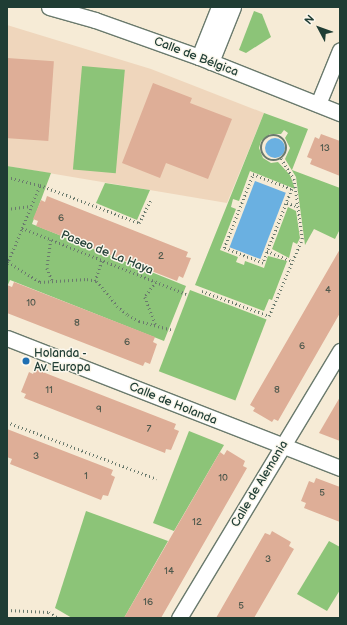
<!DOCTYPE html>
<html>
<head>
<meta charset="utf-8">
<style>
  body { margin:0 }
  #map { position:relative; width:347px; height:625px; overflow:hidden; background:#f6ebd6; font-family:"Balsamiq Sans",sans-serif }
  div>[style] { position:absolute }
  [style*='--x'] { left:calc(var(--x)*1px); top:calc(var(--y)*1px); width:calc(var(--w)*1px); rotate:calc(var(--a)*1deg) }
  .built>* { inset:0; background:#efd6bc }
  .green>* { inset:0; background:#8cc478; transform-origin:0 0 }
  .water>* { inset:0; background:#6ab0e1; transform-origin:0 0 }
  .round { border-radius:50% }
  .building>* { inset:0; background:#deae97; transform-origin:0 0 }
  .path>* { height:2.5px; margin-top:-1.25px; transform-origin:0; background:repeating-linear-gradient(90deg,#6a7a6d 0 1px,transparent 0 4px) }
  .path>.ring { margin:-1.25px; padding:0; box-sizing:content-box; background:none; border:2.5px solid #6a7a6d; border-radius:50% }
  .roads { filter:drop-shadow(1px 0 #6a7a6d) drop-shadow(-1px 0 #6a7a6d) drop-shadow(0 1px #6a7a6d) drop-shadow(0 -1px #6a7a6d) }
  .minor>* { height:15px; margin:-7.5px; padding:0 7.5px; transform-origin:7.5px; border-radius:7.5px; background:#fff }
  .dots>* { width:11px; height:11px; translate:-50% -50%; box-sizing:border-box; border:2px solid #fbf7ec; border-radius:50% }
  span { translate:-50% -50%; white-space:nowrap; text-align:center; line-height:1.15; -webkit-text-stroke:3px #fbf7ec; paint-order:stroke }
  .number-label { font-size:10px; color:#4f594d }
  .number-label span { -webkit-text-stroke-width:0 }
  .street-label { font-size:12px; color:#1f3d34 }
  .poi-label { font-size:12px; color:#1f3d34 }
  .left { translate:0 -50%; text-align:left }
  .frame { position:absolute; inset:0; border:8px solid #1f3d34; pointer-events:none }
  .north { position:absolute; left:299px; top:8px; width:40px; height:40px; -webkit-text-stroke:3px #fbf7ec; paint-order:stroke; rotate:311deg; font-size:11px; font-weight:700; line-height:16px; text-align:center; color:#1f3d34 }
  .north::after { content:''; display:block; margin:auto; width:14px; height:18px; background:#1f3d34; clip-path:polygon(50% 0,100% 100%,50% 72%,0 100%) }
</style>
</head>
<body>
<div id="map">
  <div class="built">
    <div style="clip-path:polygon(7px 25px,151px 69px,264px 113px,227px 203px,7px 166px)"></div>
  </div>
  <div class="green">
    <div style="clip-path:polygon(254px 11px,262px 14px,271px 37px,246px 53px,239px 50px)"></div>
    <div style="left:82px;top:66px;width:43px;height:104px;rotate:5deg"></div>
    <div style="clip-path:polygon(264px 113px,308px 129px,292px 170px,340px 188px,340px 229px,335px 239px,314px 229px,305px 245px,296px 177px,285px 159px,290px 148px,285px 138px,288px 133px,284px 130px,281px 134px,270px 134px,261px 141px,259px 148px,263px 158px,271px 163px,278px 162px,290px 175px,295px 189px,250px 171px,239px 201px,233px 199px,231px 207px,236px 209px,220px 250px,238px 257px,236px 262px,244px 265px,245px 261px,264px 268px,268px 256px,287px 261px,272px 300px,269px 299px,264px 311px,195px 285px)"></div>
    <div style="clip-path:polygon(7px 166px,51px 173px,32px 224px,186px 286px,164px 341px,10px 280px,7px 287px)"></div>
    <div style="clip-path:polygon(105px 183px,150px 190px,137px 220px,96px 203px)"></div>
    <div style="clip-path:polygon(288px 207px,296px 211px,300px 238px,297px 244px,293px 242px,289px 258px,272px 249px)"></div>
    <div style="left:190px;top:290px;width:82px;height:87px;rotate:21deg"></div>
    <div style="clip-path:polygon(189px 431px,224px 445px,174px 531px,153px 523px)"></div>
    <div style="clip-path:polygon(86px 511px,168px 541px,124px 618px,72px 618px,55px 608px)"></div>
    <div style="clip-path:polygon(329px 541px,340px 547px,340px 590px,327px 611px,297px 594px)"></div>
  </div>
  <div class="water">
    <div class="round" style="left:265px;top:138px;width:20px;height:20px"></div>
    <div style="left:255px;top:181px;width:33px;height:71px;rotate:21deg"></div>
  </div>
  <div class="building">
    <div style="left:7px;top:58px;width:47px;height:80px;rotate:4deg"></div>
    <div style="clip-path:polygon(153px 83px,192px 98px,190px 103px,232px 119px,208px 179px,166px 163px,160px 178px,122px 163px)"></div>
    <div style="clip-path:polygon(321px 134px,340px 141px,340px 176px,310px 164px,312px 159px,307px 157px,315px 137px,319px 139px)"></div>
    <div style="clip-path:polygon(47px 196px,188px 252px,186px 257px,191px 258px,183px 278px,179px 276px,177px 281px,36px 226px,38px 221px,33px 219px,41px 200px,45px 202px)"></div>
    <div style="clip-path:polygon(340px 249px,340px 313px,278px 421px,274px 419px,272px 422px,253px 411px,255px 408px,250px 405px)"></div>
    <div style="clip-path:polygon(14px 282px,155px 337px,153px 342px,157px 344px,150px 364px,145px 362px,143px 366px,7px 313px,7px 285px,12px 287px)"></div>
    <div style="clip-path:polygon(35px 369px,176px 424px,174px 429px,179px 431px,171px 450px,166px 449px,165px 453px,24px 398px,26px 394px,21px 392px,29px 372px,33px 374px)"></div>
    <div style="clip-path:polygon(340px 397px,340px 441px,319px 433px)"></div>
    <div style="clip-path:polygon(7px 429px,113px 470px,111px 475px,115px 477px,108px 496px,103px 495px,101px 500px,10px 464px,12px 459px,7px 457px)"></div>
    <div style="clip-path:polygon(227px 450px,245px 461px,243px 466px,247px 468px,161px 618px,124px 618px,220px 452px,224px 455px)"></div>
    <div style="clip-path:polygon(316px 478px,340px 487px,340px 522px,304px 508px,306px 503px,301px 501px,309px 481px,314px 483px)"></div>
    <div style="clip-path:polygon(272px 531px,291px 542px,289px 546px,294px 549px,254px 618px,216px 618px,265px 533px,270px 535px)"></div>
  </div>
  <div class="path">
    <div class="ring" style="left:261px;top:135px;width:23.5px;height:23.5px"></div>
    <div style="--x:253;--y:174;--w:42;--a:21"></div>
    <div style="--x:292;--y:189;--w:79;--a:111.4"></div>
    <div style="--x:263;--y:263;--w:42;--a:-159"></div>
    <div style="--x:224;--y:248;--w:79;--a:-68.6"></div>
    <div style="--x:7;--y:177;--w:34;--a:14"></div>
    <div style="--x:287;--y:203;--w:10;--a:17"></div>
    <div style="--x:7;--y:209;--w:24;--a:-7"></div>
    <div style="--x:22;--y:228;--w:47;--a:-67.3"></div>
    <div style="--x:40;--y:185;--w:106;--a:21"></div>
    <div style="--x:139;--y:223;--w:27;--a:-63"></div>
    <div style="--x:51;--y:240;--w:28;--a:98"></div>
    <div style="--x:47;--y:268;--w:15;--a:67"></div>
    <div style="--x:267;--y:251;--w:27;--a:22"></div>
    <div style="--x:8;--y:262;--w:38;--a:32"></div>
    <div style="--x:40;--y:282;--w:47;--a:-3.7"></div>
    <div style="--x:87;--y:279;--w:10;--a:11"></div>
    <div style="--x:97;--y:281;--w:32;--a:51"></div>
    <div style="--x:117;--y:306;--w:14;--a:39"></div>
    <div style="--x:128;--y:315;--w:13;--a:29"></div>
    <div style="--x:139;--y:321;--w:34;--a:15"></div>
    <div style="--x:7;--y:264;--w:39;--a:-67"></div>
    <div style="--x:22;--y:228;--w:177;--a:21.9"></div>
    <div style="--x:95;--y:281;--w:22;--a:-72"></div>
    <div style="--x:156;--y:282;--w:19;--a:126"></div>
    <div style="--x:145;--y:297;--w:31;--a:69"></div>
    <div style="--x:202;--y:291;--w:72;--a:20.5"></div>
    <div style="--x:269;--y:316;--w:84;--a:-66.8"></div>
    <div style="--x:302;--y:239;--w:60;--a:-97.7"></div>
    <div style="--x:294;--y:180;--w:25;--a:-122"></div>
    <div style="--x:7;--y:422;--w:160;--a:20.8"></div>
    <div style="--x:7;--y:610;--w:42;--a:2.7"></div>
    <div style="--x:49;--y:612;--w:11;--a:34"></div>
  </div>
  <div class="roads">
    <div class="minor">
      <div style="--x:49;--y:7;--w:48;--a:15.8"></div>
      <div style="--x:95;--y:20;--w:110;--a:19.6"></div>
      <div style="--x:199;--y:57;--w:152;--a:21.7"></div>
      <div style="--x:199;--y:57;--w:54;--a:-68.2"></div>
      <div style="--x:211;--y:62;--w:59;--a:-68.2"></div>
      <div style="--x:318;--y:104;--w:58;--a:-67.8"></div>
      <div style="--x:7;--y:338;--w:357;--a:21.3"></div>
      <div style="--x:179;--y:618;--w:312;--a:-58.9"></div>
    </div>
  </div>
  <div class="dots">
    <div style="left:26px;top:361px;background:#1f6fb2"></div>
  </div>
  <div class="number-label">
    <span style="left:325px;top:149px">13</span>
    <span style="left:61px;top:219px">6</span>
    <span style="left:161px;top:257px">2</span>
    <span style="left:328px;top:291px">4</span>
    <span style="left:31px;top:304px">10</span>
    <span style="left:77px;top:324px">8</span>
    <span style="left:127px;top:343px">6</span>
    <span style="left:302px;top:347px">6</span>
    <span style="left:49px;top:391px">11</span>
    <span style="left:277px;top:391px">8</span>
    <span style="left:99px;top:410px">9</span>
    <span style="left:149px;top:430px">7</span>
    <span style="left:36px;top:457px">3</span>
    <span style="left:86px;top:477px">1</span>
    <span style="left:223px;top:479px">10</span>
    <span style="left:322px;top:494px">5</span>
    <span style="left:197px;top:523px">12</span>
    <span style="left:268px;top:560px">3</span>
    <span style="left:169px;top:572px">14</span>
    <span style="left:148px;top:603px">16</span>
    <span style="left:241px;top:607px">5</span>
  </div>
  <div class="street-label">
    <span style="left:196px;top:57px;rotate:21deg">Calle de Bélgica</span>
    <span style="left:107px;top:253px;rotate:22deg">Paseo de La Haya</span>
    <span style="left:173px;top:404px;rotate:22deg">Calle de Holanda</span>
    <span style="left:260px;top:484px;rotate:-59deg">Calle de Alemania</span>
  </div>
  <div class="poi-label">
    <span class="left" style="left:34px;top:361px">Holanda -<br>Av. Europa</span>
  </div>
  <div class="frame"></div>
  <div class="north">N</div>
</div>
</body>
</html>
